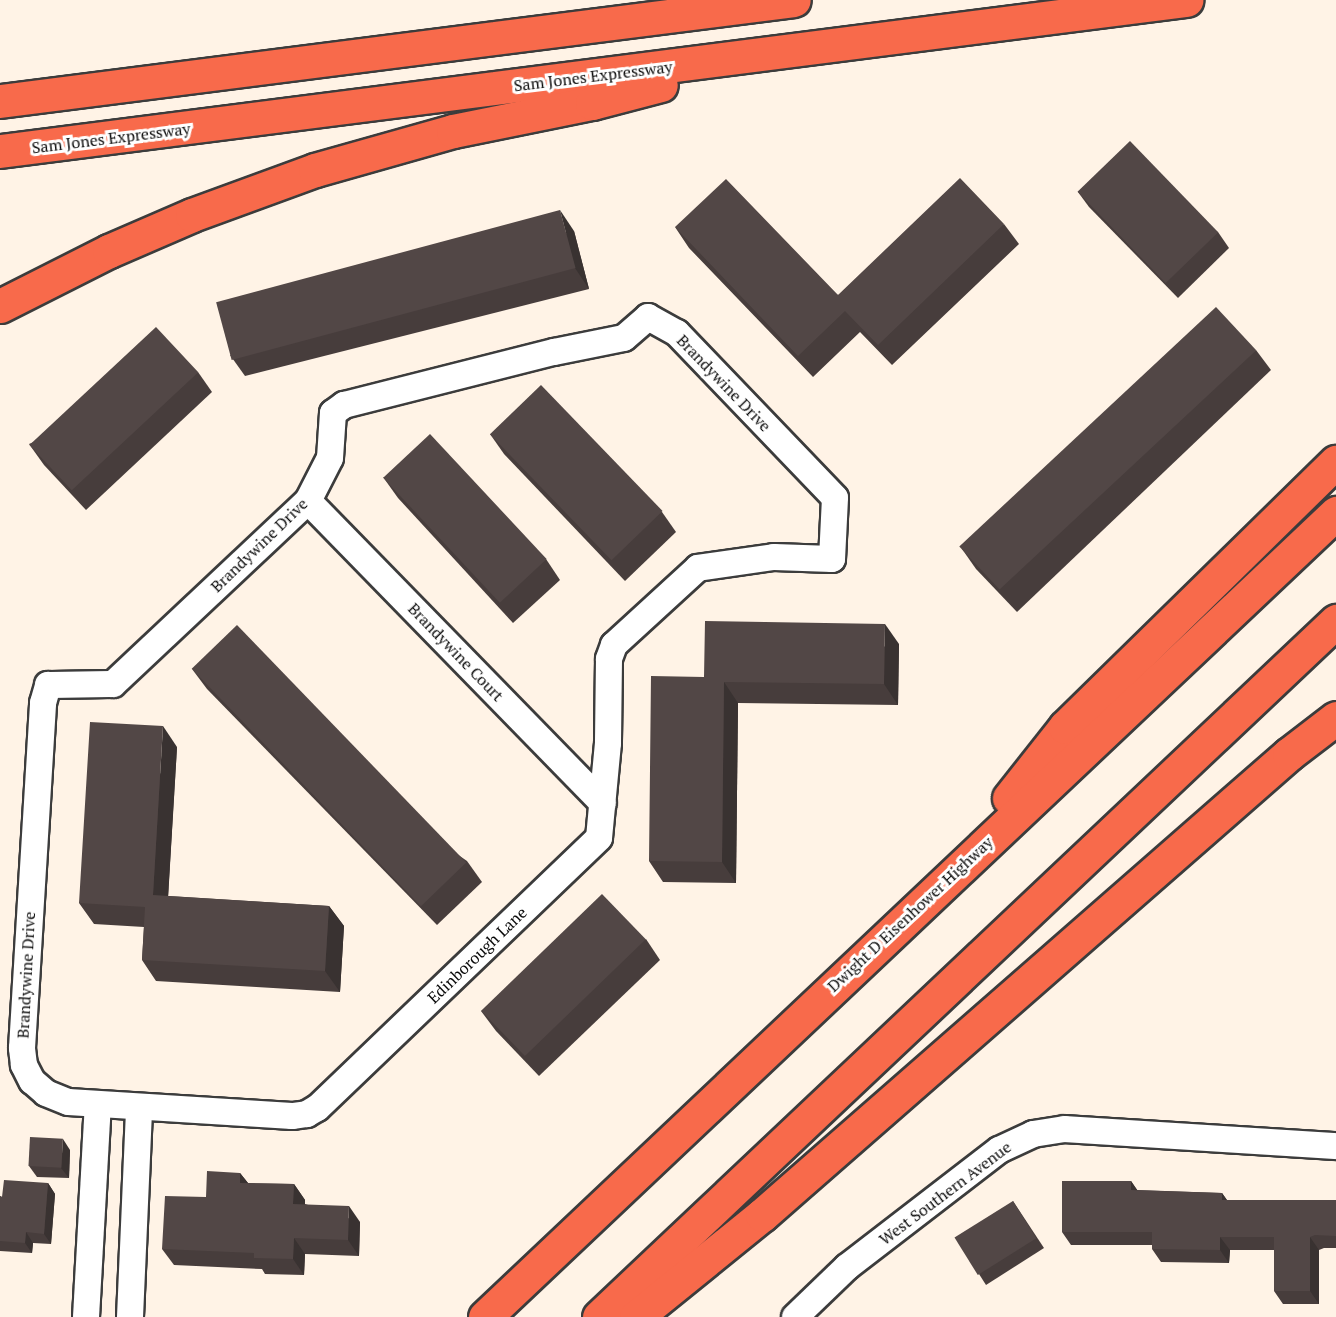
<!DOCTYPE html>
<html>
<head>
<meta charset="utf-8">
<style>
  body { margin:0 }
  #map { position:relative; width:1336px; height:1317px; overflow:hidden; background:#fff3e6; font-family:"PT Serif",serif }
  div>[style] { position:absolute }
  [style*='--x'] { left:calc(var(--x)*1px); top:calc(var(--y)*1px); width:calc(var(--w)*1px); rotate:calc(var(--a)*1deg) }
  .roads { filter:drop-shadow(2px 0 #3c3c3c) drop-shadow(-2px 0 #3c3c3c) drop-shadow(0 2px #3c3c3c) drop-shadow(0 -2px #3c3c3c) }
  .street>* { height:26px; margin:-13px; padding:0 13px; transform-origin:13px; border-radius:13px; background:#fff }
  .highway>* { height:33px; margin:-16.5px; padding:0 16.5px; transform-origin:16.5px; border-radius:16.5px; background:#f86a4b }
  .wall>* { inset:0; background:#473d3c }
  .shaded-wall>* { inset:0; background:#393231 }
  .building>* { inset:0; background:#524746; transform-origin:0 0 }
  span { translate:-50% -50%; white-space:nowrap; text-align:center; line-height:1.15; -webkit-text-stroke:6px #fff; paint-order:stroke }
  .street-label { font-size:16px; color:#090909 }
</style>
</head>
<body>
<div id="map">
  <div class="roads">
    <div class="street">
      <div style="--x:648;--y:317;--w:33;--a:29"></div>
      <div style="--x:677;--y:333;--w:228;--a:46.2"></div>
      <div style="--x:835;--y:498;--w:61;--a:92.8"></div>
      <div style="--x:832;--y:559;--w:58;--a:-178"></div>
      <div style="--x:774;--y:557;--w:77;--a:171.8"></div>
      <div style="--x:698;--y:568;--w:114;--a:137.5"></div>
      <div style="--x:614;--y:645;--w:15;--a:110"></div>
      <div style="--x:609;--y:659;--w:84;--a:90.7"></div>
      <div style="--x:608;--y:743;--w:95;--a:95.4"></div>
      <div style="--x:599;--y:838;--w:390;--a:136.2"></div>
      <div style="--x:317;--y:1108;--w:12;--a:149"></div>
      <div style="--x:307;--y:1114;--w:15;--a:172"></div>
      <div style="--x:292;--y:1116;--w:224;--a:-176.4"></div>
      <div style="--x:68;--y:1102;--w:24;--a:-158"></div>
      <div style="--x:46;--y:1093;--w:18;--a:-139"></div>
      <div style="--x:32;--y:1081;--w:18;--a:-117"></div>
      <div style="--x:24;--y:1065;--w:17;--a:-97"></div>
      <div style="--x:22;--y:1048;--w:346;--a:-86.5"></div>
      <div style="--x:43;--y:703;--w:19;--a:-74"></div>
      <div style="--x:48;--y:685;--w:65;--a:-0.9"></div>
      <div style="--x:113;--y:684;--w:267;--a:-43.2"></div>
      <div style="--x:308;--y:501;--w:48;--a:-62.9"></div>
      <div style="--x:330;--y:458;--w:45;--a:-86.2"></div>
      <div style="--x:333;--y:413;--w:14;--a:-36"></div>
      <div style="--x:344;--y:405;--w:217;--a:-14.2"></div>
      <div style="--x:554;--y:352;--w:71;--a:-11.3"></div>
      <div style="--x:624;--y:338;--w:32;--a:-41"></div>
      <div style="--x:308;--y:501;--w:422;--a:45.7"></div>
      <div style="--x:86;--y:1317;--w:213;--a:-86.8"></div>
      <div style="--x:130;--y:1317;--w:210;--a:-87.5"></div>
      <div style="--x:795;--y:1317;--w:72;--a:-43.9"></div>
      <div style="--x:847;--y:1267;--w:192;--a:-37.6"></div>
      <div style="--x:999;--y:1150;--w:38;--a:-25"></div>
      <div style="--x:1033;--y:1134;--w:32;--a:-9"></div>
      <div style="--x:1065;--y:1129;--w:272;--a:3.6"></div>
    </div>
    <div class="highway">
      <div style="--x:0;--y:101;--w:800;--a:-7.25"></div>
      <div style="--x:0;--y:151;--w:1196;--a:-7.26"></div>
      <div style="--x:0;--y:306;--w:122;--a:-26.8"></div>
      <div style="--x:109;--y:251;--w:90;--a:-23.4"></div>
      <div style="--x:192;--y:215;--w:131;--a:-20.1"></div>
      <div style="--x:315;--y:170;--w:143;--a:-15.8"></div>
      <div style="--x:453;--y:131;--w:142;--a:-11.4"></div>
      <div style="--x:592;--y:103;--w:71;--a:-14.6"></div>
      <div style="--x:1009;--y:798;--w:90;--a:-51.7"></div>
      <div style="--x:1065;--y:727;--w:379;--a:-44.4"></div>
      <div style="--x:485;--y:1317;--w:1171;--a:-43.37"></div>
      <div style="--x:599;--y:1317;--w:1014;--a:-43.36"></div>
      <div style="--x:636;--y:1317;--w:162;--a:-39"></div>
      <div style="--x:762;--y:1215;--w:700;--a:-41.18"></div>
      <div style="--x:1289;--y:754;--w:59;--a:-37.5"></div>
    </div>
  </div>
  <div class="wall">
    <div style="clip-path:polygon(1078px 192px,1218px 232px,1229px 248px,1178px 298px,1089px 207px)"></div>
    <div style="clip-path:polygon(1004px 224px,1019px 244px,892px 365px,860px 332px,813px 377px,689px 248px,675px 227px,838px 295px)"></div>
    <div style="clip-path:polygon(574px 231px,589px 289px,245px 376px,230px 355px)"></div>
    <div style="clip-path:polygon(1256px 350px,1271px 370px,1017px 612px,976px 569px,962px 549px)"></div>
    <div style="clip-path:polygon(198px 372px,212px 392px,86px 510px,44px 465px,29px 444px)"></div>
    <div style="clip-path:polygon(490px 434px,662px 512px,676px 532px,625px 581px,504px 454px)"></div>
    <div style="clip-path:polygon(383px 477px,546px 559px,560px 580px,513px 623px,398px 498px)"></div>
    <div style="clip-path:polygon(899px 644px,898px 705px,738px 703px,736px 883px,663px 882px,649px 861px,704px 677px)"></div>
    <div style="clip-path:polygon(192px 669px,467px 861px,482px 882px,437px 925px,207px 689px)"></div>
    <div style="clip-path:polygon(177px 747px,168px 896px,329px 906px,344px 926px,340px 992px,156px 981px,142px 960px,144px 927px,94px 924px,79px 903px)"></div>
    <div style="clip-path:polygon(646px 939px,660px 960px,539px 1076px,496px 1031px,481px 1011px)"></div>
    <div style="clip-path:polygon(70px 1150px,69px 1178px,37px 1177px,29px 1166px)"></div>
    <div style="clip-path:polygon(240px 1173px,248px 1183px,294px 1184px,305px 1200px,305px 1204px,360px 1222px,359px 1256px,305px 1254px,304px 1275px,265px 1274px,262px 1269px,174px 1265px,162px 1249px,206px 1197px)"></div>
    <div style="clip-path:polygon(1131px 1181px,1137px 1190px,1222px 1193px,1227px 1200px,1336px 1200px,1336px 1248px,1324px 1248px,1319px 1250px,1319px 1304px,1283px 1304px,1274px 1291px,1274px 1250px,1230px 1250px,1229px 1263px,1161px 1262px,1152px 1249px,1152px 1245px,1071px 1245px,1062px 1232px)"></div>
    <div style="clip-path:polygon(48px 1183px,55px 1194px,51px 1244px,33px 1243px,32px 1253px,0 1251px,0 1196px,2px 1197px)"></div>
    <div style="clip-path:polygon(1013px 1201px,1044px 1248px,986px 1285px,979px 1274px)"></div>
  </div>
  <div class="shaded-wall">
    <div style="clip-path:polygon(560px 210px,574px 231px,589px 289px,575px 268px)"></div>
    <div style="clip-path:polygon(885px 624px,899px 644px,898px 705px,884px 684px)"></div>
    <div style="clip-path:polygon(724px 682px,738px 703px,736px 883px,722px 862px)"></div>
    <div style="clip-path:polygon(163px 726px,177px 747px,167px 916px,153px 895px)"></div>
    <div style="clip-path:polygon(329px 906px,344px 926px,340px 992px,325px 971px)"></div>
    <div style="clip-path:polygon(63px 1139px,70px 1150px,69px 1178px,61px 1168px)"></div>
    <div style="clip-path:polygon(240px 1173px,252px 1188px,240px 1183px)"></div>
    <div style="clip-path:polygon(1131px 1181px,1140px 1194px,1131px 1190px)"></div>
    <div style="clip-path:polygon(48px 1183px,55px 1194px,51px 1244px,44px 1234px)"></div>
    <div style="clip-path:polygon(294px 1184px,305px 1200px,304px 1220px,293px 1204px)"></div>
    <div style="clip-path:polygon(1222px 1193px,1231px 1206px,1222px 1200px)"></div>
    <div style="clip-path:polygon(349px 1206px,360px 1222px,359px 1256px,348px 1240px)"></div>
    <div style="clip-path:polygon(26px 1232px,33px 1243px,32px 1253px,25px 1243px)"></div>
    <div style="clip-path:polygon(1220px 1237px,1230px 1250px,1229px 1263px,1220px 1250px)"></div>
    <div style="clip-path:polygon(1310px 1237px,1319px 1250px,1319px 1304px,1310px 1291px)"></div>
    <div style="clip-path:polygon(294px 1238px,305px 1254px,304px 1275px,293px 1259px)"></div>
  </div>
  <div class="building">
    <div style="left:1130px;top:141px;width:127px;height:73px;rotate:46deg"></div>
    <div style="clip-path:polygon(960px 178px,1004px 224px,878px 345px,845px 311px,798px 356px,675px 227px,726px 179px,838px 295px)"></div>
    <div style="left:560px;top:210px;width:60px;height:356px;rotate:75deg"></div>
    <div style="left:1216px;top:307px;width:59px;height:351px;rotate:47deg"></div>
    <div style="left:156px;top:327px;width:62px;height:173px;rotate:47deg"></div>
    <div style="left:541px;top:385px;width:175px;height:71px;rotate:46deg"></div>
    <div style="left:430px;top:434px;width:171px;height:64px;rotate:47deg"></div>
    <div style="clip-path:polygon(705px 621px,885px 624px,884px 684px,724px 682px,722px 862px,649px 861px,651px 676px,704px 677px)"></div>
    <div style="left:237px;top:625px;width:330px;height:63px;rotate:46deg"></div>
    <div style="clip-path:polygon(90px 722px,163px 726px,153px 895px,329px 906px,325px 971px,142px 960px,145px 907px,79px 903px)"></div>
    <div style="left:602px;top:894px;width:63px;height:168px;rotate:46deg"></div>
    <div style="left:30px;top:1137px;width:33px;height:29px;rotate:3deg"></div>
    <div style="clip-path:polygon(207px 1171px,240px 1173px,240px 1183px,294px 1184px,293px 1204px,349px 1206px,348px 1240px,294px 1238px,293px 1259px,254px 1258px,254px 1253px,162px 1249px,165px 1196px,206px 1197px)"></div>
    <div style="clip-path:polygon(4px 1180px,48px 1183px,44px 1234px,26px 1232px,25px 1243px,0 1241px,0 1196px,2px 1197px)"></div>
    <div style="clip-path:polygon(1062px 1181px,1131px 1181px,1131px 1190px,1222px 1193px,1222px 1200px,1336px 1200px,1336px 1236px,1315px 1235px,1310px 1237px,1310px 1291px,1274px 1291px,1274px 1237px,1220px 1237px,1220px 1250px,1152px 1249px,1152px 1232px,1062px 1232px)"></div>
    <div style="left:1013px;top:1201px;width:44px;height:69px;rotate:58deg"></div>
  </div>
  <div class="street-label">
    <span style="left:593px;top:76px;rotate:-7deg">Sam Jones Expressway</span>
    <span style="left:111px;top:138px;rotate:-7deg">Sam Jones Expressway</span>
    <span style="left:724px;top:383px;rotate:46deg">Brandywine Drive</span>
    <span style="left:259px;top:545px;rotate:-44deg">Brandywine Drive</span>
    <span style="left:456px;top:652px;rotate:46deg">Brandywine Court</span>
    <span style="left:910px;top:914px;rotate:-43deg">Dwight D Eisenhower Highway</span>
    <span style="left:477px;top:955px;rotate:-44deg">Edinborough Lane</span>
    <span style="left:26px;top:975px;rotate:-87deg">Brandywine Drive</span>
    <span style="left:945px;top:1193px;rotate:-37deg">West Southern Avenue</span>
  </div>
</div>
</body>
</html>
